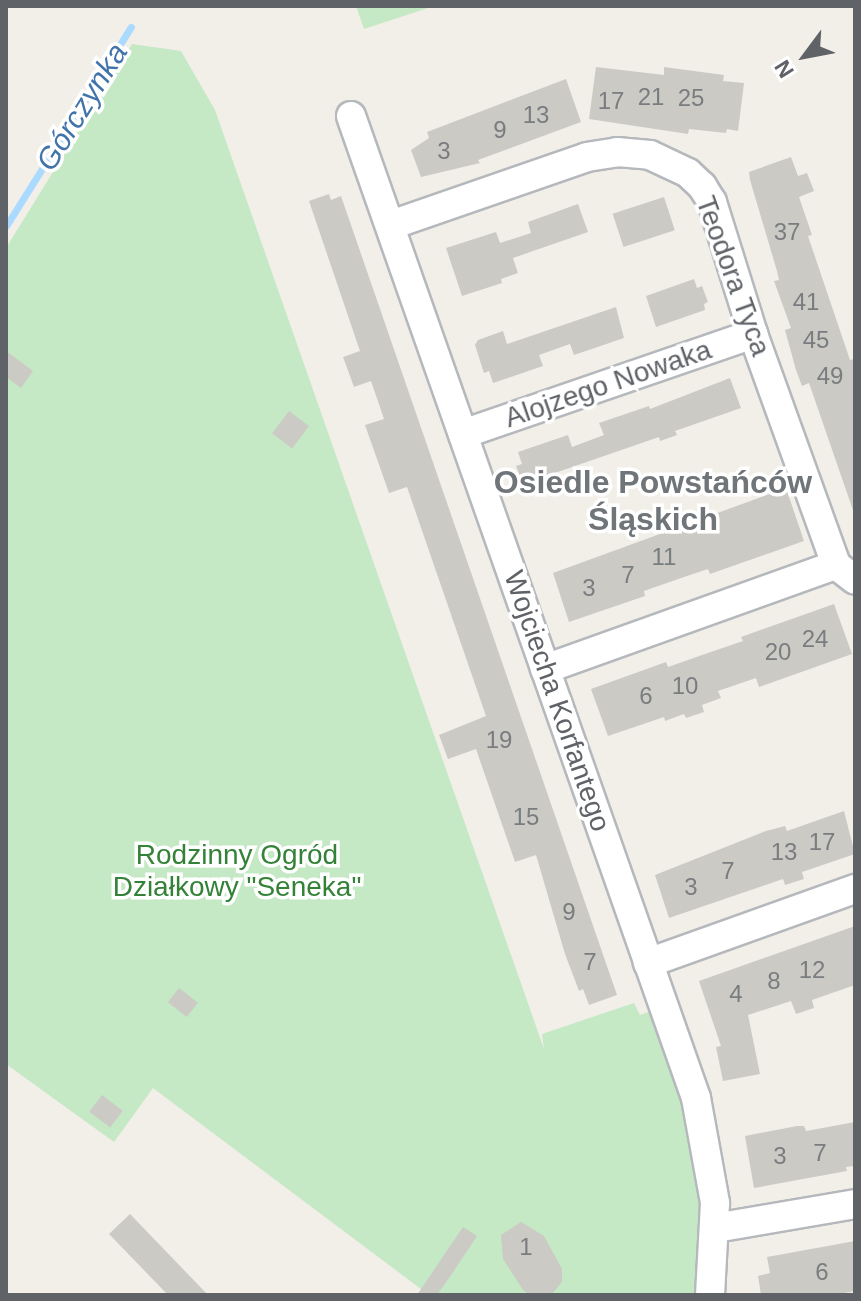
<!DOCTYPE html>
<html>
<head>
<meta charset="utf-8">
<style>
  body { margin:0 }
  #map { position:relative; width:861px; height:1301px; overflow:hidden; background:#f1efe8; font-family:Arial,sans-serif }
  div>[style] { position:absolute }
  [style*='--x'] { left:calc(var(--x)*1px); top:calc(var(--y)*1px); width:calc(var(--w)*1px); rotate:calc(var(--a)*1deg) }
  .green>* { inset:0; background:#c5e8c5 }
  .stream>* { height:7px; margin:-3.5px; padding:0 3.5px; transform-origin:3.5px; border-radius:3.5px; background:#aadaff }
  .building>* { inset:0; background:#cccac5; transform-origin:0 0 }
  .roads { filter:drop-shadow(2px 0 #b5b8bc) drop-shadow(-2px 0 #b5b8bc) drop-shadow(0 2px #b5b8bc) drop-shadow(0 -2px #b5b8bc) }
  .minor>* { height:28px; margin:-14px; padding:0 14px; transform-origin:14px; border-radius:14px; background:#fff }
  span { translate:-50% -50%; white-space:nowrap; text-align:center; line-height:1.15; -webkit-text-stroke:7px #fff; paint-order:stroke }
  .number-label { font-size:24px; color:#7a7d7f }
  .number-label span { -webkit-text-stroke-width:0 }
  .street-label { font-size:28px; color:#5f6368 }
  .park-label { font-size:28px; color:#348238 }
  .water-label { font-size:30px; color:#4174aa; font-style:italic }
  .quarter-label { font-size:32px; color:#70757a; font-weight:700 }
  .frame { position:absolute; inset:0; border:8px solid #5f6368; pointer-events:none }
  .north { position:absolute; left:765px; top:16px; width:80px; height:80px; -webkit-text-stroke:6px #fff; paint-order:stroke; rotate:238deg; font-size:22px; font-weight:700; line-height:32px; text-align:center; color:#5f6368 }
  .north::after { content:''; display:block; margin:auto; width:28px; height:36px; background:#5f6368; clip-path:polygon(50% 0,100% 100%,50% 72%,0 100%) }
</style>
</head>
<body>
<div id="map">
  <div class="green">
    <div style="clip-path:polygon(356px 6px,434px 6px,364px 29px)"></div>
    <div style="clip-path:polygon(132px 44px,181px 51px,215px 110px,544px 1049px,542px 1034px,634px 1003px,640px 1015px,654px 1010px,684px 1096px,703px 1172px,702px 1295px,429px 1295px,153px 1088px,114px 1142px,6px 1064px,6px 248px)"></div>
  </div>
  <div class="stream">
    <div style="--x:6;--y:226;--w:235;--a:-57.9"></div>
  </div>
  <div class="building">
    <div style="clip-path:polygon(596px 67px,664px 75px,664px 67px,724px 75px,723px 81px,744px 83px,738px 131px,727px 129px,726px 133px,689px 129px,688px 134px,589px 119px)"></div>
    <div style="clip-path:polygon(566px 79px,581px 122px,478px 160px,480px 163px,421px 177px,411px 150px,429px 138px,427px 132px)"></div>
    <div style="clip-path:polygon(791px 157px,798px 176px,807px 173px,814px 191px,799px 197px,812px 235px,808px 236px,850px 360px,855px 359px,855px 516px,809px 383px,802px 386px,796px 370px,785px 330px,791px 328px,774px 281px,779px 280px,777px 271px,750px 180px,749px 172px)"></div>
    <div style="clip-path:polygon(329px 194px,331px 200px,341px 196px,617px 995px,589px 1005px,583px 989px,579px 991px,565px 954px,536px 855px,515px 862px,476px 749px,448px 759px,439px 735px,486px 716px,407px 487px,389px 493px,365px 425px,384px 419px,371px 381px,354px 387px,343px 357px,360px 351px,309px 201px)"></div>
    <div style="left:664px;top:197px;width:35px;height:54px;rotate:72deg"></div>
    <div style="clip-path:polygon(578px 204px,588px 232px,513px 258px,518px 273px,501px 279px,502px 283px,462px 296px,446px 248px,496px 232px,500px 243px,531px 233px,528px 222px)"></div>
    <div style="clip-path:polygon(694px 279px,697px 288px,702px 286px,708px 302px,704px 304px,705px 310px,656px 327px,646px 296px)"></div>
    <div style="clip-path:polygon(616px 307px,624px 338px,574px 355px,570px 344px,539px 355px,543px 366px,493px 383px,489px 371px,484px 373px,475px 345px,478px 340px,503px 331px,507px 344px)"></div>
    <div style="clip-path:polygon(6px 351px,33px 371px,21px 388px,6px 377px)"></div>
    <div style="clip-path:polygon(730px 378px,741px 408px,675px 431px,677px 435px,660px 441px,659px 437px,523px 484px,516px 466px,522px 464px,518px 452px,568px 435px,572px 447px,604px 435px,599px 423px,649px 406px,650px 409px)"></div>
    <div style="left:289px;top:411px;width:25px;height:28px;rotate:37deg"></div>
    <div style="clip-path:polygon(786px 488px,804px 541px,710px 574px,708px 569px,684px 577px,644px 591px,645px 596px,569px 622px,553px 573px)"></div>
    <div style="clip-path:polygon(834px 604px,852px 654px,759px 687px,756px 678px,718px 691px,721px 698px,702px 705px,704px 712px,686px 718px,684px 714px,665px 721px,664px 717px,608px 736px,591px 689px,666px 662px,668px 667px,705px 654px,743px 641px,741px 637px)"></div>
    <div style="clip-path:polygon(844px 811px,855px 854px,802px 872px,804px 879px,785px 885px,783px 879px,669px 918px,655px 875px,766px 831px,785px 826px,787px 831px)"></div>
    <div style="clip-path:polygon(855px 926px,855px 985px,812px 1000px,814px 1008px,796px 1014px,791px 1001px,748px 1015px,760px 1074px,723px 1081px,716px 1047px,721px 1046px,699px 981px)"></div>
    <div style="left:179px;top:988px;width:24px;height:18px;rotate:38deg"></div>
    <div style="left:102px;top:1095px;width:26px;height:21px;rotate:37deg"></div>
    <div style="clip-path:polygon(855px 1122px,855px 1166px,846px 1167px,847px 1171px,754px 1188px,745px 1136px,797px 1126px,804px 1126px,806px 1131px)"></div>
    <div style="clip-path:polygon(130px 1214px,208px 1295px,168px 1295px,109px 1234px)"></div>
    <div style="clip-path:polygon(521px 1222px,544px 1236px,562px 1269px,562px 1282px,551px 1295px,530px 1295px,523px 1290px,503px 1259px,501px 1235px)"></div>
    <div style="clip-path:polygon(463px 1227px,477px 1236px,449px 1278px,437px 1295px,417px 1295px)"></div>
    <div style="clip-path:polygon(855px 1241px,855px 1291px,834px 1295px,761px 1295px,758px 1276px,770px 1273px,767px 1257px)"></div>
  </div>
  <div class="roads">
    <div class="minor">
      <div style="--x:351;--y:116;--w:1041;--a:70.64"></div>
      <div style="--x:696;--y:1098;--w:107;--a:79.7"></div>
      <div style="--x:715;--y:1203;--w:92;--a:93.1"></div>
      <div style="--x:391;--y:225;--w:207;--a:-19.1"></div>
      <div style="--x:587;--y:157;--w:30;--a:-9"></div>
      <div style="--x:617;--y:152;--w:33;--a:5"></div>
      <div style="--x:650;--y:155;--w:42;--a:25.3"></div>
      <div style="--x:688;--y:173;--w:19;--a:43"></div>
      <div style="--x:702;--y:186;--w:19;--a:58"></div>
      <div style="--x:712;--y:202;--w:138;--a:72.7"></div>
      <div style="--x:753;--y:334;--w:245;--a:70.2"></div>
      <div style="--x:836;--y:565;--w:24;--a:38"></div>
      <div style="--x:463;--y:434;--w:307;--a:-19"></div>
      <div style="--x:545;--y:669;--w:309;--a:-19.7"></div>
      <div style="--x:648;--y:963;--w:220;--a:-19.7"></div>
      <div style="--x:715;--y:1228;--w:142;--a:-9.7"></div>
    </div>
  </div>
  <div class="number-label">
    <span style="left:651px;top:97px">21</span>
    <span style="left:691px;top:98px">25</span>
    <span style="left:611px;top:101px">17</span>
    <span style="left:536px;top:115px">13</span>
    <span style="left:500px;top:130px">9</span>
    <span style="left:444px;top:151px">3</span>
    <span style="left:787px;top:232px">37</span>
    <span style="left:806px;top:302px">41</span>
    <span style="left:816px;top:340px">45</span>
    <span style="left:830px;top:376px">49</span>
    <span style="left:664px;top:557px">11</span>
    <span style="left:628px;top:575px">7</span>
    <span style="left:589px;top:588px">3</span>
    <span style="left:815px;top:639px">24</span>
    <span style="left:778px;top:652px">20</span>
    <span style="left:685px;top:686px">10</span>
    <span style="left:646px;top:696px">6</span>
    <span style="left:499px;top:740px">19</span>
    <span style="left:526px;top:817px">15</span>
    <span style="left:822px;top:842px">17</span>
    <span style="left:784px;top:852px">13</span>
    <span style="left:728px;top:871px">7</span>
    <span style="left:691px;top:887px">3</span>
    <span style="left:569px;top:912px">9</span>
    <span style="left:590px;top:962px">7</span>
    <span style="left:812px;top:970px">12</span>
    <span style="left:774px;top:981px">8</span>
    <span style="left:736px;top:994px">4</span>
    <span style="left:820px;top:1153px">7</span>
    <span style="left:780px;top:1156px">3</span>
    <span style="left:526px;top:1247px">1</span>
    <span style="left:822px;top:1272px">6</span>
  </div>
  <div class="street-label">
    <span style="left:733px;top:276px;rotate:70deg">Teodora Tyca</span>
    <span style="left:608px;top:384px;rotate:-19deg">Alojzego Nowaka</span>
    <span style="left:557px;top:701px;rotate:71deg">Wojciecha Korfantego</span>
  </div>
  <div class="park-label">
    <span style="left:237px;top:871px">Rodzinny Ogród<br>Działkowy "Seneka"</span>
  </div>
  <div class="water-label">
    <span style="left:82px;top:107px;rotate:-58deg">Górczynka</span>
  </div>
  <div class="quarter-label">
    <span style="left:653px;top:501px">Osiedle Powstańców<br>Śląskich</span>
  </div>
  <div class="frame"></div>
  <div class="north">N</div>
</div>
</body>
</html>
